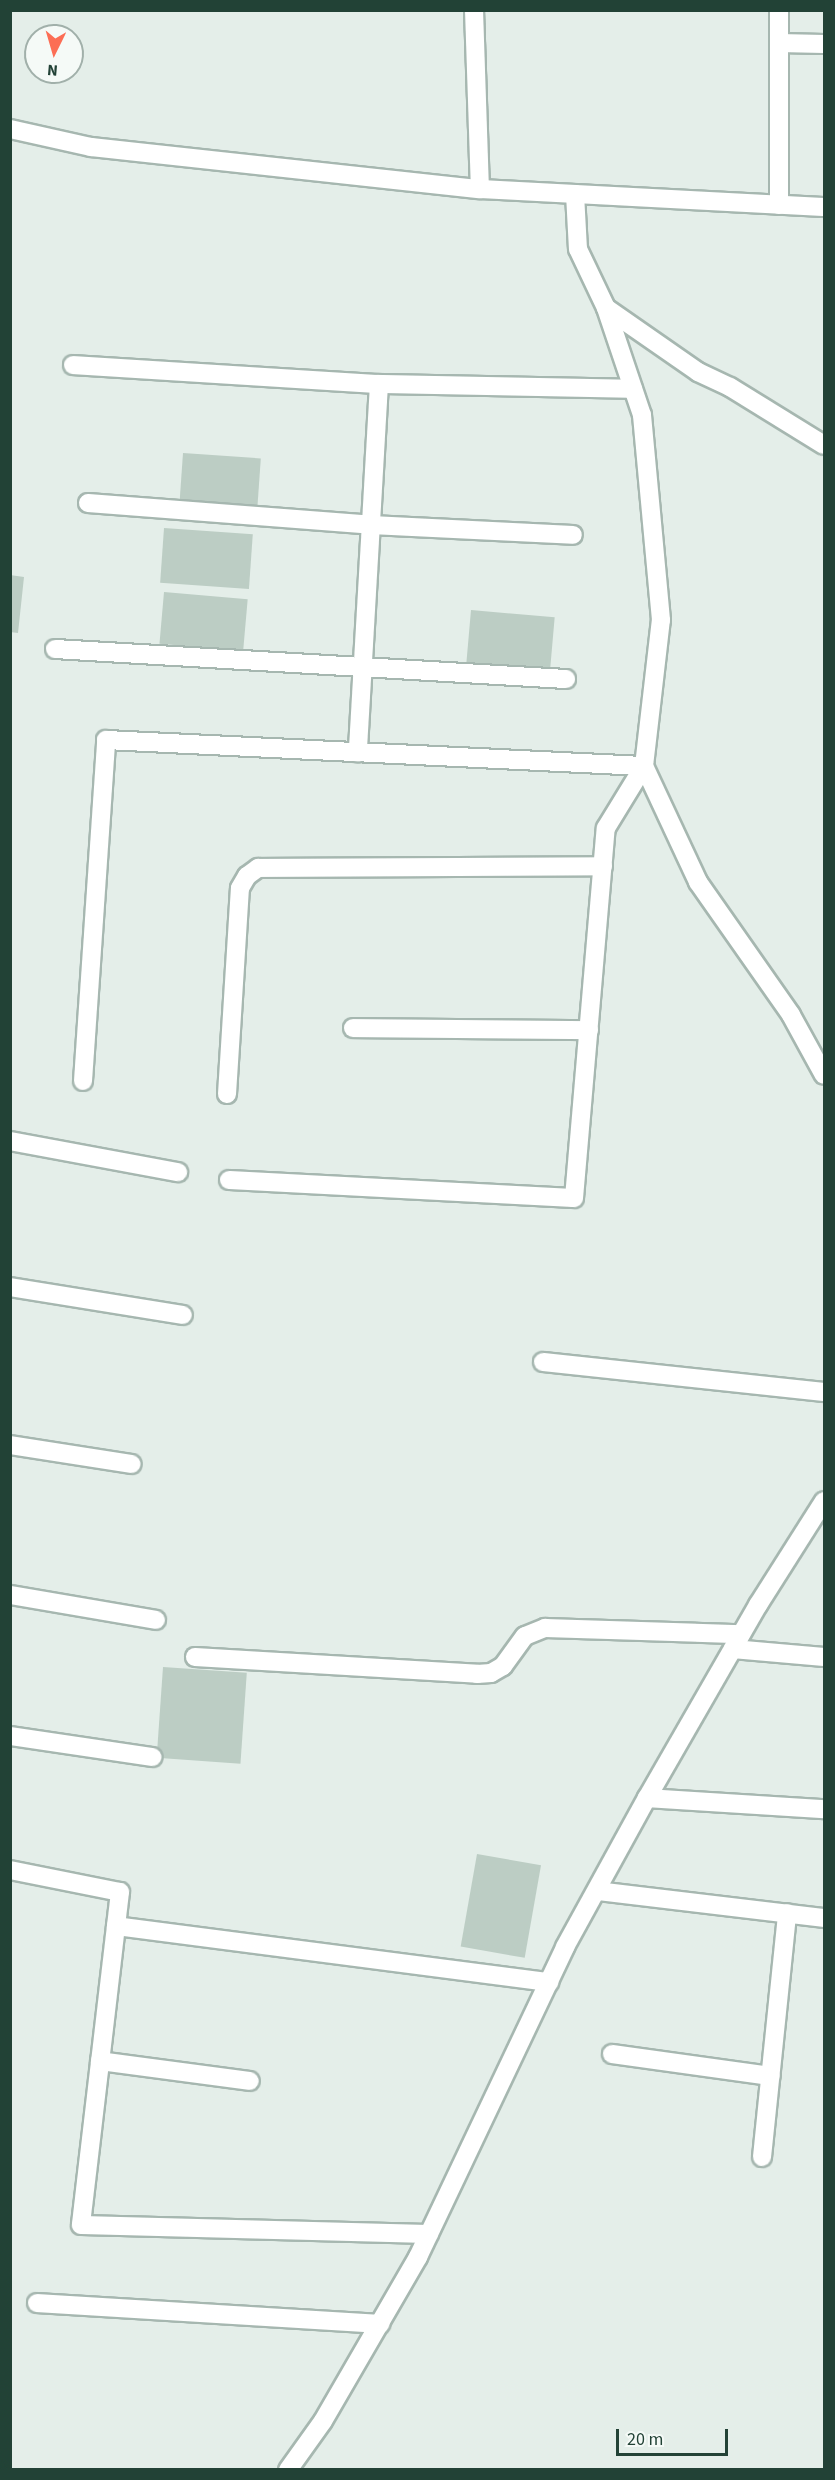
<!DOCTYPE html>
<html>
<head>
<meta charset="utf-8">
<style>
  body { margin:0 }
  #map { position:relative; width:835px; height:2480px; overflow:hidden; background:#e4eee9; font-family:"Source Sans 3",sans-serif }
  div>[style] { position:absolute }
  [style*='--x'] { left:calc(var(--x)*1px); top:calc(var(--y)*1px); width:calc(var(--w)*1px); rotate:calc(var(--a)*1deg) }
  .building>* { inset:0; background:#bccdc4; transform-origin:0 0 }
  .roads { filter:drop-shadow(2px 0 #a6b7b0) drop-shadow(-2px 0 #a6b7b0) drop-shadow(0 2px #a6b7b0) drop-shadow(0 -2px #a6b7b0) }
  .minor>* { height:18px; margin:-9px; padding:0 9px; transform-origin:9px; border-radius:9px; background:#fff }
  .tertiary>* { height:18px; margin:-9px; padding:0 9px; transform-origin:9px; border-radius:9px; background:#fff }
  span { translate:-50% -50%; white-space:nowrap; text-align:center; line-height:1.15; -webkit-text-stroke:4.5px #f5faf7; paint-order:stroke }
  .frame { position:absolute; inset:0; border:12px solid #224236; pointer-events:none }
  .north { position:absolute; left:24px; top:24px; width:60px; height:60px; box-sizing:border-box; background:#f5faf7; border:2px solid #a1b0aa; border-radius:50%; rotate:185deg; font-size:16px; font-weight:700; line-height:24px; text-align:center; color:#224236 }
  .north::after { content:''; display:block; margin:auto; width:21px; height:27px; background:#fc6e55; clip-path:polygon(50% 0,100% 100%,50% 72%,0 100%) }
  .scale { position:absolute; left:616px; top:2429px; width:112px; height:27px; box-sizing:border-box; border:3px solid #224236; border-top:0; padding-left:8px; font-size:18px; line-height:21px; white-space:nowrap; color:#224236; -webkit-text-stroke:4px #f5faf7; paint-order:stroke }
</style>
</head>
<body>
<div id="map">
  <div class="building">
    <div style="left:183px;top:453px;width:78px;height:50px;rotate:4deg"></div>
    <div style="left:164px;top:528px;width:89px;height:55px;rotate:4deg"></div>
    <div style="clip-path:polygon(10px 575px,24px 577px,18px 633px,10px 632px)"></div>
    <div style="left:164px;top:592px;width:84px;height:52px;rotate:5deg"></div>
    <div style="left:471px;top:610px;width:84px;height:55px;rotate:5deg"></div>
    <div style="left:163px;top:1667px;width:84px;height:91px;rotate:4deg"></div>
    <div style="left:477px;top:1854px;width:65px;height:94px;rotate:10deg"></div>
  </div>
  <div class="roads">
    <div class="minor">
      <div style="--x:474;--y:10;--w:179;--a:88.1"></div>
      <div style="--x:779;--y:10;--w:195;--a:90"></div>
      <div style="--x:779;--y:43;--w:45;--a:1.3"></div>
      <div style="--x:73;--y:365;--w:307;--a:3.6"></div>
      <div style="--x:379;--y:384;--w:369;--a:93.3"></div>
      <div style="--x:379;--y:384;--w:254;--a:1.1"></div>
      <div style="--x:88;--y:503;--w:284;--a:4.4"></div>
      <div style="--x:371;--y:525;--w:202;--a:2.8"></div>
      <div style="--x:55;--y:649;--w:512;--a:3.36"></div>
      <div style="--x:644;--y:766;--w:128;--a:65"></div>
      <div style="--x:698;--y:882;--w:162;--a:55"></div>
      <div style="--x:791;--y:1015;--w:68;--a:61.2"></div>
      <div style="--x:353;--y:1028;--w:236;--a:0.5"></div>
      <div style="--x:83;--y:1081;--w:342;--a:-86.1"></div>
      <div style="--x:106;--y:740;--w:539;--a:2.77"></div>
      <div style="--x:227;--y:1094;--w:206;--a:-86.4"></div>
      <div style="--x:240;--y:888;--w:14;--a:-60"></div>
      <div style="--x:247;--y:876;--w:14;--a:-36"></div>
      <div style="--x:258;--y:868;--w:345;--a:-0.3"></div>
      <div style="--x:10;--y:1141;--w:171;--a:10.5"></div>
      <div style="--x:229;--y:1180;--w:345;--a:3"></div>
      <div style="--x:574;--y:1198;--w:371;--a:-85.1"></div>
      <div style="--x:606;--y:828;--w:73;--a:-58.5"></div>
      <div style="--x:644;--y:766;--w:147;--a:-83.4"></div>
      <div style="--x:661;--y:620;--w:206;--a:-95.3"></div>
      <div style="--x:642;--y:415;--w:113;--a:-108.6"></div>
      <div style="--x:10;--y:1287;--w:175;--a:9.2"></div>
      <div style="--x:543;--y:1362;--w:283;--a:6.1"></div>
      <div style="--x:10;--y:1445;--w:123;--a:8.9"></div>
      <div style="--x:10;--y:1595;--w:148;--a:9.7"></div>
      <div style="--x:733;--y:1649;--w:91;--a:5"></div>
      <div style="--x:195;--y:1657;--w:283;--a:3.4"></div>
      <div style="--x:477;--y:1674;--w:14;--a:-4"></div>
      <div style="--x:491;--y:1673;--w:14;--a:-30"></div>
      <div style="--x:503;--y:1666;--w:37;--a:-54"></div>
      <div style="--x:525;--y:1636;--w:22;--a:-22"></div>
      <div style="--x:545;--y:1628;--w:196;--a:1.8"></div>
      <div style="--x:10;--y:1736;--w:144;--a:8.4"></div>
      <div style="--x:647;--y:1798;--w:177;--a:3.6"></div>
      <div style="--x:10;--y:1870;--w:112;--a:11.3"></div>
      <div style="--x:120;--y:1892;--w:335;--a:96.7"></div>
      <div style="--x:81;--y:2225;--w:348;--a:1.5"></div>
      <div style="--x:597;--y:1891;--w:229;--a:6.8"></div>
      <div style="--x:116;--y:1926;--w:437;--a:7.4"></div>
      <div style="--x:612;--y:2054;--w:160;--a:7.9"></div>
      <div style="--x:100;--y:2061;--w:151;--a:7.6"></div>
      <div style="--x:762;--y:2157;--w:245;--a:-84.1"></div>
      <div style="--x:37;--y:2303;--w:344;--a:3.5"></div>
      <div style="--x:288;--y:2470;--w:60;--a:-54.5"></div>
      <div style="--x:323;--y:2421;--w:190;--a:-59.9"></div>
      <div style="--x:418;--y:2257;--w:343;--a:-64.6"></div>
      <div style="--x:565;--y:1947;--w:170;--a:-61.2"></div>
      <div style="--x:647;--y:1798;--w:223;--a:-60.1"></div>
      <div style="--x:758;--y:1605;--w:123;--a:-57.6"></div>
    </div>
    <div class="tertiary">
      <div style="--x:10;--y:129;--w:83;--a:12.5"></div>
      <div style="--x:91;--y:147;--w:391;--a:6.2"></div>
      <div style="--x:480;--y:189;--w:344;--a:3"></div>
      <div style="--x:575;--y:194;--w:55;--a:86.9"></div>
      <div style="--x:578;--y:249;--w:65;--a:64.6"></div>
      <div style="--x:606;--y:308;--w:112;--a:34.8"></div>
      <div style="--x:698;--y:372;--w:35;--a:25"></div>
      <div style="--x:730;--y:387;--w:110;--a:31.7"></div>
    </div>
  </div>
  <div class="frame"></div>
  <div class="north">N</div>
  <div class="scale">20 m</div>
</div>
</body>
</html>
